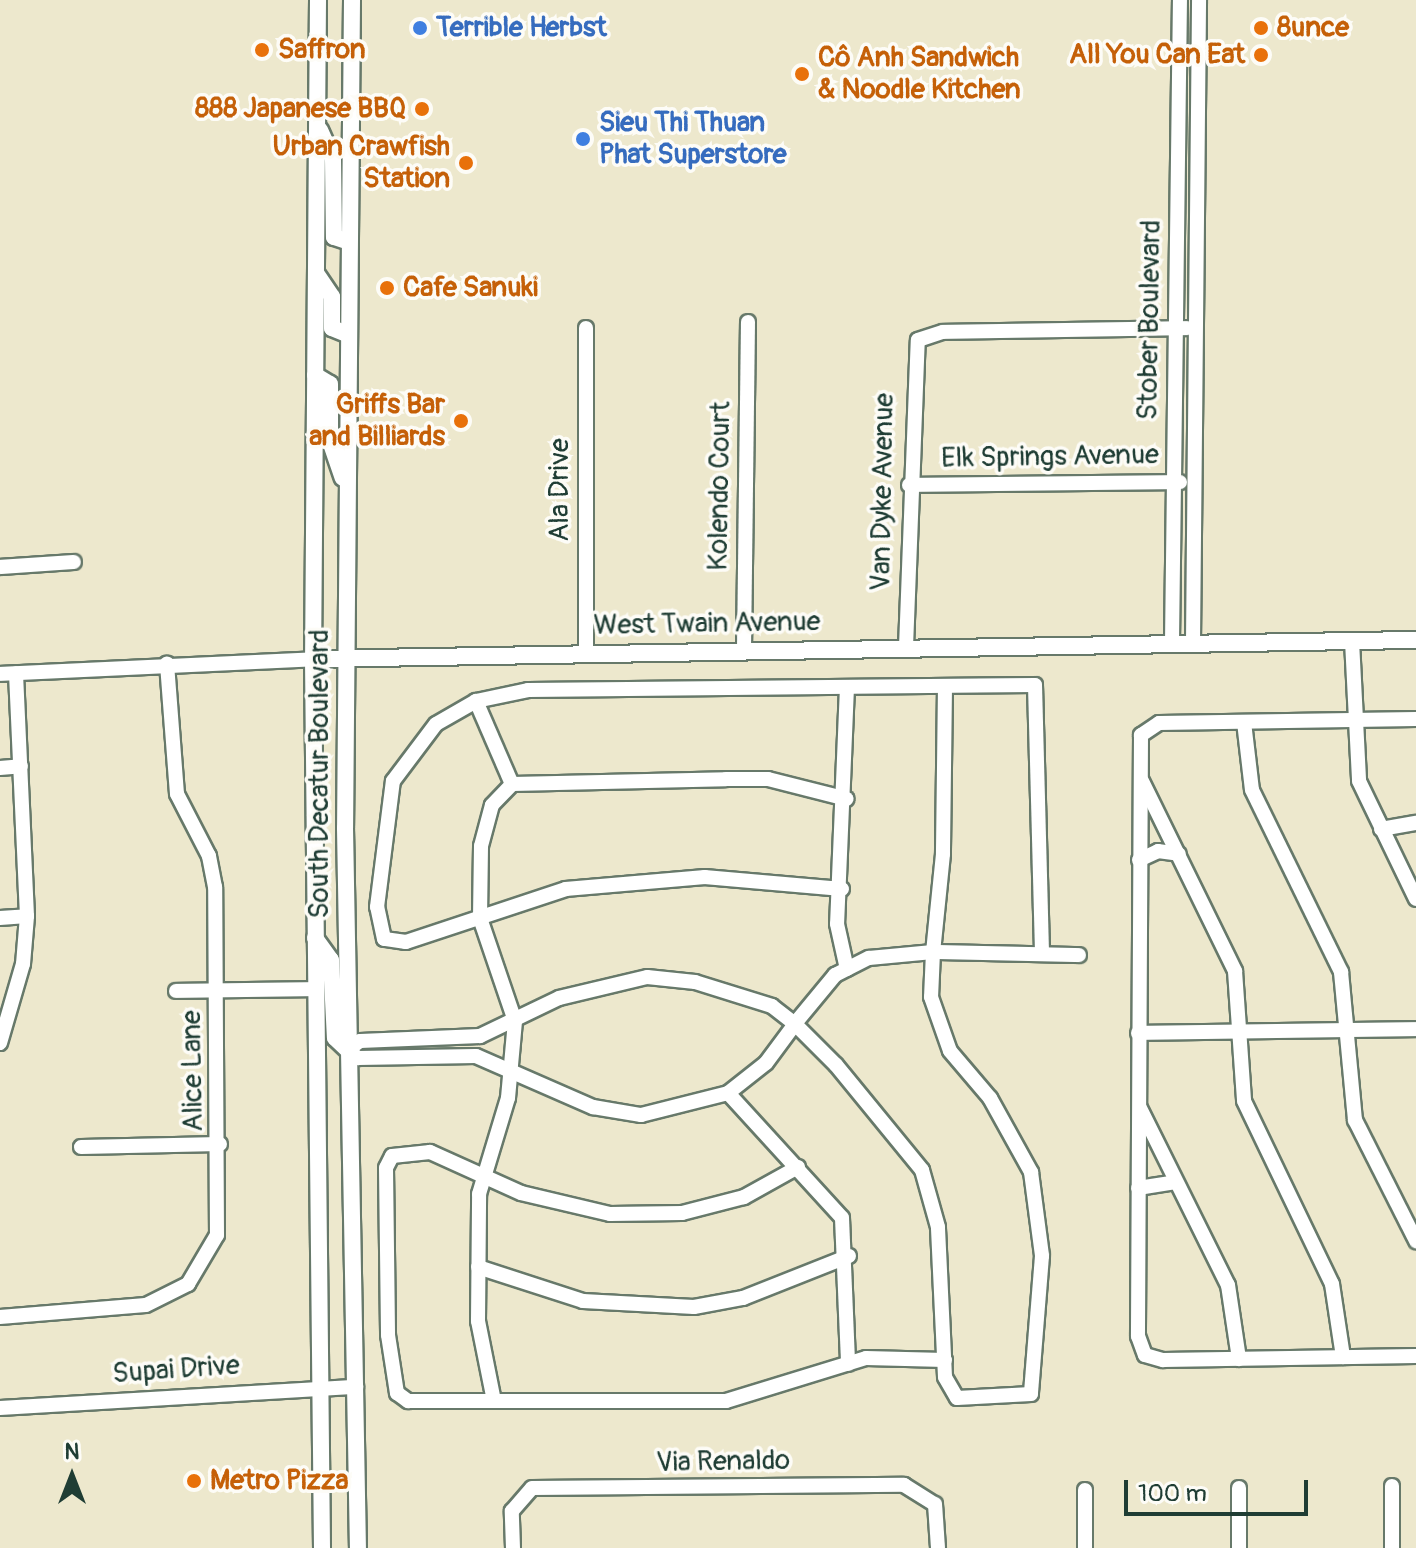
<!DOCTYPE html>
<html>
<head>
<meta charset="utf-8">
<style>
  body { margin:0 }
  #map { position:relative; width:1416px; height:1548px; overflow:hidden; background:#ede8cd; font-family:Pangolin,sans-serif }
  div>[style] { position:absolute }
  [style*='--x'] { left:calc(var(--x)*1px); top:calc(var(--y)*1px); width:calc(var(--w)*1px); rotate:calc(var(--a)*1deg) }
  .roads { filter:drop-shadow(2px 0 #67796a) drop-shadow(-2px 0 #67796a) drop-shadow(0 2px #67796a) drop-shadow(0 -2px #67796a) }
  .minor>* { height:14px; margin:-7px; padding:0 7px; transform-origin:7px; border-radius:7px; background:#fff }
  .major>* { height:16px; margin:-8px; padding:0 8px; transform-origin:8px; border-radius:8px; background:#fff }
  .dots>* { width:22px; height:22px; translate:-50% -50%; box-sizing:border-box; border:4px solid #fdfcf7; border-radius:50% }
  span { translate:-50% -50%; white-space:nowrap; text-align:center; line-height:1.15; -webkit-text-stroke:7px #fdfcf7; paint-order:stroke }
  .shop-label { font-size:28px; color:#366cbe; font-weight:700 }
  .left { translate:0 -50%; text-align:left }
  .food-label { font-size:28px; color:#c56008; font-weight:700 }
  .right { translate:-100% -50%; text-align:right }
  .street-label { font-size:28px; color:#1f3d34 }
  .north { position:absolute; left:32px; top:1436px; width:80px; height:80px; -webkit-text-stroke:6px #fdfcf7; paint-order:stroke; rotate:0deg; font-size:22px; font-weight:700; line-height:32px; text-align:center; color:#1f3d34 }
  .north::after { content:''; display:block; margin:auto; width:28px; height:36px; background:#1f3d34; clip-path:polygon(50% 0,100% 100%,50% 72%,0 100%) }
  .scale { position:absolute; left:1124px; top:1480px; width:184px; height:36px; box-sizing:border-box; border:4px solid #1f3d34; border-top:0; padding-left:10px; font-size:24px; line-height:28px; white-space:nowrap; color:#1f3d34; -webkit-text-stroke:6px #fdfcf7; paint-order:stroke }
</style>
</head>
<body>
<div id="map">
  <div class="roads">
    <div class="minor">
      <div style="--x:586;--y:328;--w:324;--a:90"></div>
      <div style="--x:909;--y:485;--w:271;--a:-0.6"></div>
      <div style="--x:0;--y:567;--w:74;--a:-3.9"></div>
      <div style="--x:1352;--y:641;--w:140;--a:87.1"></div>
      <div style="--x:1359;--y:781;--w:131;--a:64.2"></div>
      <div style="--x:1172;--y:642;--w:642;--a:-89.29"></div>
      <div style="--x:1193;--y:642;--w:642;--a:-89.46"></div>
      <div style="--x:906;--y:647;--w:307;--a:-87.8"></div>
      <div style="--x:918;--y:340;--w:26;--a:-18"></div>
      <div style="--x:943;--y:332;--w:244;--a:-0.9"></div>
      <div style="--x:744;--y:649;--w:327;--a:-89.3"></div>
      <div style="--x:0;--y:674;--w:313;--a:-2.7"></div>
      <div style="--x:945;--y:686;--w:168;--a:90.7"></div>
      <div style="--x:943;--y:854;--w:99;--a:95.8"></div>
      <div style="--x:933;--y:952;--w:45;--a:92.5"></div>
      <div style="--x:931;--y:997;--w:57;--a:70.6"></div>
      <div style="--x:950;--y:1051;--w:62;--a:49.6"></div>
      <div style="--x:990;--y:1098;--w:85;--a:61"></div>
      <div style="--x:1031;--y:1172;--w:85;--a:82.5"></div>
      <div style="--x:1042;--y:1256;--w:138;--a:94.6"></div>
      <div style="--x:1031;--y:1394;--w:74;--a:176.9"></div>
      <div style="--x:957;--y:1398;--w:24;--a:-120"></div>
      <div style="--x:945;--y:1377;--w:150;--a:-92.7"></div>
      <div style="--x:938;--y:1227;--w:59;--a:-105.7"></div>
      <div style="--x:922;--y:1170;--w:136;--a:-129.3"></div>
      <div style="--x:836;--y:1065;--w:58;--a:-135"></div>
      <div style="--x:795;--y:1024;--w:29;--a:-142"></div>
      <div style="--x:772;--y:1006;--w:81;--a:-162.7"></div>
      <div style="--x:695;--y:982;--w:48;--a:-174.1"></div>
      <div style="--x:647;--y:977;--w:90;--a:166.6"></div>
      <div style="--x:559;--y:998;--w:88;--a:154.3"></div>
      <div style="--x:480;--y:1036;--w:120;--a:177.6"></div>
      <div style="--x:360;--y:1041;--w:15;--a:143"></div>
      <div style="--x:348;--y:1050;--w:13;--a:39"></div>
      <div style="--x:358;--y:1058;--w:118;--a:-1"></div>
      <div style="--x:476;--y:1056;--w:128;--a:23.6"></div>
      <div style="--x:593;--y:1107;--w:49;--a:9.5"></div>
      <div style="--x:641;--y:1115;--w:90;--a:-14.2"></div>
      <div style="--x:728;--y:1093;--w:48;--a:-38.3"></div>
      <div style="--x:766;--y:1063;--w:49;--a:-53.4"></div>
      <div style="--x:795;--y:1024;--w:4;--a:-56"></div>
      <div style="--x:797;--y:1021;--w:60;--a:-50.4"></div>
      <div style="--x:835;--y:975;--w:38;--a:-27"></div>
      <div style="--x:869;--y:958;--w:64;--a:-5.4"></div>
      <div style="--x:933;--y:952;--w:146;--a:1.2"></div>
      <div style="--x:847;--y:687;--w:237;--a:92.4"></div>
      <div style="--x:837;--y:924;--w:46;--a:77.5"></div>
      <div style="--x:476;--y:701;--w:90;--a:66.6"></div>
      <div style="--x:1416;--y:719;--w:257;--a:179.1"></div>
      <div style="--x:1159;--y:723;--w:22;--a:146"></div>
      <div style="--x:1141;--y:735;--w:601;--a:90.29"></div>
      <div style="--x:1138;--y:1336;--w:20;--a:70"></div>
      <div style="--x:1145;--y:1355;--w:19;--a:16"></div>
      <div style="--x:1163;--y:1360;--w:253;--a:-0.9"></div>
      <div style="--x:1244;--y:722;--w:68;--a:83.3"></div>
      <div style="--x:1252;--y:790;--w:203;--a:63.9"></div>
      <div style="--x:1341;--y:972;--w:149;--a:84.6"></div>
      <div style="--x:1355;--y:1120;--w:136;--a:63.2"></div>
      <div style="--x:0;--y:768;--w:21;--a:-5"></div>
      <div style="--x:1142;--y:781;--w:212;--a:63.9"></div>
      <div style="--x:1235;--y:971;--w:130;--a:86"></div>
      <div style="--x:1244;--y:1101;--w:203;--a:64.3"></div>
      <div style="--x:1332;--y:1284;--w:74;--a:81.4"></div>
      <div style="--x:1381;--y:829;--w:36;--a:-10"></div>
      <div style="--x:1139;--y:860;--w:21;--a:-25"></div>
      <div style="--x:1158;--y:851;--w:21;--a:8"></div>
      <div style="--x:842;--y:889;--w:138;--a:-175"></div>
      <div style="--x:705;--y:877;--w:140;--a:175.1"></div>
      <div style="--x:566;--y:889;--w:169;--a:161.7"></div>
      <div style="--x:406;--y:942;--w:22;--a:-172"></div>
      <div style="--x:384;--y:939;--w:33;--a:-102"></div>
      <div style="--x:377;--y:907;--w:127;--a:-82.8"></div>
      <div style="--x:393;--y:781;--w:71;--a:-53"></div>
      <div style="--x:436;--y:724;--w:46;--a:-29.9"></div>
      <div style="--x:476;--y:701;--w:53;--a:-11.9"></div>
      <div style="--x:528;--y:690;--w:507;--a:-0.57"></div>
      <div style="--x:1035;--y:685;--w:269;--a:88.5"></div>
      <div style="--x:0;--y:918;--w:27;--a:-4"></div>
      <div style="--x:176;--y:991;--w:140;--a:-0.8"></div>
      <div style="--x:1138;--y:1033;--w:278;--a:-0.8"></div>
      <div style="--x:0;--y:1043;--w:82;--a:-73.8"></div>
      <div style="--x:23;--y:964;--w:48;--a:-85.2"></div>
      <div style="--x:27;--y:916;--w:243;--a:-92.6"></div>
      <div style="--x:728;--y:1093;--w:169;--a:47.6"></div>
      <div style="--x:842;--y:1218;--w:146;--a:87.6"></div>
      <div style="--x:1140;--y:1108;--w:198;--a:63.6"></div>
      <div style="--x:1228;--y:1285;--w:75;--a:81.5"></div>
      <div style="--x:81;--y:1147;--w:139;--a:-1.2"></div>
      <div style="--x:798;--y:1167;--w:62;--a:150.9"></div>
      <div style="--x:744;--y:1197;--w:64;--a:165.5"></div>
      <div style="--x:682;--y:1213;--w:72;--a:179.2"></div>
      <div style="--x:610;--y:1214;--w:91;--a:-166.7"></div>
      <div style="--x:521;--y:1193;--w:100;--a:-155.7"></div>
      <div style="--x:430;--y:1152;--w:38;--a:174"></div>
      <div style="--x:392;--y:1156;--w:13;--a:117"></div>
      <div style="--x:386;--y:1168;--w:167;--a:89.3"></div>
      <div style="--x:388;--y:1335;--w:59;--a:81.2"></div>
      <div style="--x:397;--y:1393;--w:14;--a:36"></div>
      <div style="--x:408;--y:1401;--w:318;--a:0"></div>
      <div style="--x:726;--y:1401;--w:146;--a:-17.1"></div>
      <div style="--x:866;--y:1358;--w:79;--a:1.5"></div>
      <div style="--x:1138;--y:1188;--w:38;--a:-9"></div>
      <div style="--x:478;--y:1267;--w:110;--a:17.9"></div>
      <div style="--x:583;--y:1301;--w:111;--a:3.1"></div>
      <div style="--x:694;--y:1307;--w:50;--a:-10.4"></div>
      <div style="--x:743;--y:1298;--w:114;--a:-21.6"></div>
      <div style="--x:0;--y:1317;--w:146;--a:-4.7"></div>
      <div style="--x:146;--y:1305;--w:47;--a:-26.6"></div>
      <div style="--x:188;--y:1284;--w:57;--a:-59.4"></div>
      <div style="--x:217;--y:1235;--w:348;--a:-90.3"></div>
      <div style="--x:215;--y:887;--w:32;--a:-101"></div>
      <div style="--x:209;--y:856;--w:70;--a:-117.3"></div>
      <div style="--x:177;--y:794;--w:131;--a:-94.4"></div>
      <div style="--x:494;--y:1401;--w:82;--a:-101.3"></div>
      <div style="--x:478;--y:1321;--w:127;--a:-89.5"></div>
      <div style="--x:479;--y:1194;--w:100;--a:-73.2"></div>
      <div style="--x:508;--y:1098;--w:77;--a:-84.8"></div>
      <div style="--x:515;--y:1021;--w:109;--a:-108.8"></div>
      <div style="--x:480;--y:918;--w:72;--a:-89.2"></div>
      <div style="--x:481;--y:846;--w:42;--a:-75"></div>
      <div style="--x:492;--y:805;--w:29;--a:-46"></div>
      <div style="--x:512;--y:784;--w:214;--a:-1.3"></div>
      <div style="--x:726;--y:779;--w:42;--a:0"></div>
      <div style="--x:768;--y:779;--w:81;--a:14.2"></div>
      <div style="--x:0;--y:1408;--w:357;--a:-3.4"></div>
      <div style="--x:1392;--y:1486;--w:62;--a:90"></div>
      <div style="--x:1239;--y:1488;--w:60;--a:90"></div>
      <div style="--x:1085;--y:1490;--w:58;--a:90"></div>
      <div style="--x:513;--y:1548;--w:37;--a:-92"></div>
      <div style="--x:512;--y:1511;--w:30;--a:-49"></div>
      <div style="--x:532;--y:1488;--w:372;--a:-0.5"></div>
      <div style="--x:904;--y:1485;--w:36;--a:32"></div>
      <div style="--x:935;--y:1504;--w:44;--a:86.1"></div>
    </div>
    <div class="major">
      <div style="--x:318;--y:0;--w:659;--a:90.43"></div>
      <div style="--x:313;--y:659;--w:889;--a:89.42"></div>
      <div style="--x:352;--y:0;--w:828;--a:90.48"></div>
      <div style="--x:345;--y:828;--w:720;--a:88.97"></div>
      <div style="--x:320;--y:130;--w:32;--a:66"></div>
      <div style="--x:333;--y:159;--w:78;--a:89.3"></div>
      <div style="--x:334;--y:237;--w:16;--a:18"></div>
      <div style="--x:316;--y:273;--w:29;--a:56"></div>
      <div style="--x:332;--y:297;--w:31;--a:90"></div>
      <div style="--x:332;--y:328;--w:18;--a:22"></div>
      <div style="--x:315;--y:375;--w:17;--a:31"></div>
      <div style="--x:330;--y:384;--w:57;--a:90"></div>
      <div style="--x:330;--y:441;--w:39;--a:71"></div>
      <div style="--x:313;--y:659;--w:1103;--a:-0.99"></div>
      <div style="--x:315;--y:938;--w:27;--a:54"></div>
      <div style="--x:331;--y:960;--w:78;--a:87.1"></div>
      <div style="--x:335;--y:1038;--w:18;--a:43"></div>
    </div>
  </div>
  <div class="dots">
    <div style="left:420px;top:28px;background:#3f7fe0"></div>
    <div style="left:1261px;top:28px;background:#e8710a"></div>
    <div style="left:262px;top:50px;background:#e8710a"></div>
    <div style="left:1261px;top:55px;background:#e8710a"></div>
    <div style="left:802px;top:74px;background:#e8710a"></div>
    <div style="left:422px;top:109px;background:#e8710a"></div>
    <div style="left:583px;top:139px;background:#3f7fe0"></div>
    <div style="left:466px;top:163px;background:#e8710a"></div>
    <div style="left:387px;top:288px;background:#e8710a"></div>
    <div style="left:461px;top:421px;background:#e8710a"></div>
    <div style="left:194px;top:1481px;background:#e8710a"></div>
  </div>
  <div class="shop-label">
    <span class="left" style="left:436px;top:28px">Terrible Herbst</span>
    <span class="left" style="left:599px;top:139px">Sieu Thi Thuan<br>Phat Superstore</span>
  </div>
  <div class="food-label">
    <span class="left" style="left:1277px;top:28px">8unce</span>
    <span class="left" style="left:278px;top:50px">Saffron</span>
    <span class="right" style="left:1245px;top:55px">All You Can Eat</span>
    <span class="left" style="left:818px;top:74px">Cô Anh Sandwich<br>&amp; Noodle Kitchen</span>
    <span class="right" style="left:406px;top:109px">888 Japanese BBQ</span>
    <span class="right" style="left:450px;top:163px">Urban Crawfish<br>Station</span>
    <span class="left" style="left:403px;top:288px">Cafe Sanuki</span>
    <span class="right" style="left:445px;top:421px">Griffs Bar<br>and Billiards</span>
    <span class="left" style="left:210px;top:1481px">Metro Pizza</span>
  </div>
  <div class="street-label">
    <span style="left:1150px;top:320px;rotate:-89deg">Stober Boulevard</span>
    <span style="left:1050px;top:457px;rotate:-1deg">Elk Springs Avenue</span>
    <span style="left:720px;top:486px;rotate:-89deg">Kolendo Court</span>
    <span style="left:560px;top:490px;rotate:-90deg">Ala Drive</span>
    <span style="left:883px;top:492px;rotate:-89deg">Van Dyke Avenue</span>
    <span style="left:707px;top:624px;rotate:-1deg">West Twain Avenue</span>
    <span style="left:320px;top:774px;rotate:-90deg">South Decatur Boulevard</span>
    <span style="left:193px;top:1071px;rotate:-91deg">Alice Lane</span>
    <span style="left:176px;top:1370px;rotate:-4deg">Supai Drive</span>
    <span style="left:723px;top:1462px;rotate:-1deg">Via Renaldo</span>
  </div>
  <div class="north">N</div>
  <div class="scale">100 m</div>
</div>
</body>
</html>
